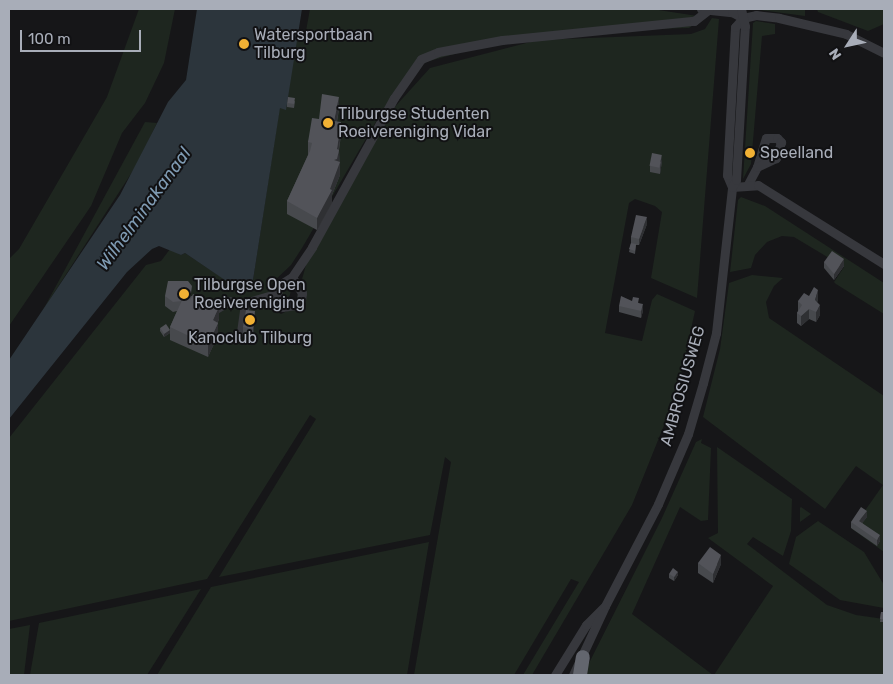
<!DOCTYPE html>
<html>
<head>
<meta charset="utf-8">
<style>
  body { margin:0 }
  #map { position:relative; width:893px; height:684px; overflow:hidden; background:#161618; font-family:Rubik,sans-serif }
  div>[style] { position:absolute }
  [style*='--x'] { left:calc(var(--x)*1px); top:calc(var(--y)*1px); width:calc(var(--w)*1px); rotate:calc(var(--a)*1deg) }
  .green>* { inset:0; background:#1e261f }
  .water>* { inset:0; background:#2c353c }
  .minor>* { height:9px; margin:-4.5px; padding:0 4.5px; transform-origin:4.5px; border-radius:4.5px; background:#37383d }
  .highway>* { height:14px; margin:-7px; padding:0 7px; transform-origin:7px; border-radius:7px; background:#63666e }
  .wall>* { inset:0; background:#47494d }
  .shaded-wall>* { inset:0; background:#2f3033 }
  .building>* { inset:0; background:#525359; transform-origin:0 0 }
  .dots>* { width:14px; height:14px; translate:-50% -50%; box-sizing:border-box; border:2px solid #111113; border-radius:50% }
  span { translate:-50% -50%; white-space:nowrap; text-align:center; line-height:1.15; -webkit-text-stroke:4px #111113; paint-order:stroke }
  .poi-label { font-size:16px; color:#a8adb8 }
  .left { translate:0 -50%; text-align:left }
  .street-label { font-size:16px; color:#a8adb8 }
  .water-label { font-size:18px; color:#7f9bb3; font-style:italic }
  .frame { position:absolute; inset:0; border:10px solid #a8adb8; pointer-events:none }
  .north { position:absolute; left:823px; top:20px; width:50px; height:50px; -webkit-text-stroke:4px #111113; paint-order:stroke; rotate:235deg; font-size:14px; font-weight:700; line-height:20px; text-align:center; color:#a8adb8 }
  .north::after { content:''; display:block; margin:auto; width:18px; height:22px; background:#a8adb8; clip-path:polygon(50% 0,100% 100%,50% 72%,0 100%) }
  .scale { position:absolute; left:20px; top:30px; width:121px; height:22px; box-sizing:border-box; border:2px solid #a8adb8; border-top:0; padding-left:6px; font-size:15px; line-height:18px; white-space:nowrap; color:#a8adb8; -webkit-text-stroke:4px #111113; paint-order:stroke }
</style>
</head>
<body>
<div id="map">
  <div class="green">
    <div style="clip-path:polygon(139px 9px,175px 9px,164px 63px,145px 103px,122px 133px,91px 206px,9px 326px,9px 259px,19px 249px,107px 97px)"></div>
    <div style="clip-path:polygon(310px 9px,652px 9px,704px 17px,689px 28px,565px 31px,476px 48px,426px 62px,412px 74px,381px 113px,302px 248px,291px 265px,272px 283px,267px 303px,271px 309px,281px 314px,294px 308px,311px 247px,393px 109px,430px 68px,538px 40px,691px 34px,705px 29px,712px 18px,719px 19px,697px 298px,651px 278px,662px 212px,655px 206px,635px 199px,629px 203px,605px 333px,642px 341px,652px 300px,657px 294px,695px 311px,677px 393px,632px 505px,532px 675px,523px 675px,579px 582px,571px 579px,514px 675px,414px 675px,451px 462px,445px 457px,430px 535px,219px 577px,316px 419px,310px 415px,207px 579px,9px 621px,9px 438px,146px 265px,161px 261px,170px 249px,181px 255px,185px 253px,244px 292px,253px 280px,290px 40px,296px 32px,306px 31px)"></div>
    <div style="clip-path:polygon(761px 9px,805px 9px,805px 16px,761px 10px)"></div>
    <div style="clip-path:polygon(817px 9px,884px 9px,884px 24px,868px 31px,818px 12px)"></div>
    <div style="clip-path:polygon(756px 21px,775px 24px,775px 34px,762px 36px,751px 164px,743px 179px,753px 23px)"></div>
    <div style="clip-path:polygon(145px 122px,157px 123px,136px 166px,43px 310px)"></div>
    <div style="clip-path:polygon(741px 197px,765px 206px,884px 283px,884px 314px,836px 284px,834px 282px,844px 267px,794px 237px,782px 236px,767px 242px,755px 255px,751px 268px,730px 272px,738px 200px)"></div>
    <div style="clip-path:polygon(752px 275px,783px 278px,774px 286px,766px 302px,769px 318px,884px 396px,884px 552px,852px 529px,883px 485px,856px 466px,825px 509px,703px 417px,720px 349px,729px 283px)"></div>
    <div style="clip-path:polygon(289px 280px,292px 284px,290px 295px,283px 304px,274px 292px)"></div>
    <div style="clip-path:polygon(702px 439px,701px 443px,711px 448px,708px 520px,701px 521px,680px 507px,632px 614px,713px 675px,583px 675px,662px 518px,696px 442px)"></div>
    <div style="clip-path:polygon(717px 447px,792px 499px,791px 531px,783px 556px,753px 537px,747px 544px,827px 605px,856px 615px,884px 619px,884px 675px,714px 675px,773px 586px,708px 538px,718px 533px)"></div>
    <div style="clip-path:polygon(801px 507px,811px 514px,800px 522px,800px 508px)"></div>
    <div style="clip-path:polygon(818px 521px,864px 552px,884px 585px,884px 608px,840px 600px,789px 564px,796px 537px)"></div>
    <div style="clip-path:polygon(429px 542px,407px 675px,157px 675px,211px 587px)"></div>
    <div style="clip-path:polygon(201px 589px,147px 675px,30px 675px,39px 623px)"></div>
    <div style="clip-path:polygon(30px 625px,24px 675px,9px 675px,9px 629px)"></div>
  </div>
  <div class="water">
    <div style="clip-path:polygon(197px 9px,302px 9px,286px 110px,280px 108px,253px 280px,244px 293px,185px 253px,181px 255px,159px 246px,152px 249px,127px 272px,9px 419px,9px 360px,120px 195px,168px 102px,186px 80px)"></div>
  </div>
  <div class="minor">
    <div style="--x:701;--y:9;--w:31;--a:6"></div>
    <div style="--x:732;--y:12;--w:13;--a:29"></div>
    <div style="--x:743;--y:18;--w:13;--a:-13"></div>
    <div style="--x:756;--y:15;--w:23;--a:7"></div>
    <div style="--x:779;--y:18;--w:69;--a:13.4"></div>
    <div style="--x:846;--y:34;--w:42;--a:26.6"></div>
    <div style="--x:748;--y:184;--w:19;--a:-62"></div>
    <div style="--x:757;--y:167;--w:30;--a:-73"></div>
    <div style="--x:766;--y:138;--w:11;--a:0"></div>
    <div style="--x:777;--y:138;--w:6;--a:45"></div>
    <div style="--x:781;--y:142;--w:17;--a:107"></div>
    <div style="--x:776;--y:158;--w:21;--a:155"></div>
    <div style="--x:732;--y:187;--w:26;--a:-4"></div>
    <div style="--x:758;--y:185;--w:149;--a:32.1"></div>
    <div style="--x:732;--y:187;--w:13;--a:-113"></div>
    <div style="--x:727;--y:175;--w:148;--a:-86.9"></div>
    <div style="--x:735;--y:27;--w:12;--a:-48"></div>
    <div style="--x:292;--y:277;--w:19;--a:58"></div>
    <div style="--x:302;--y:293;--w:7;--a:98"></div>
    <div style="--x:301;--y:300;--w:7;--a:135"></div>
    <div style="--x:296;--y:305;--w:14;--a:172"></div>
    <div style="--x:282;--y:307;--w:6;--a:-141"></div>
    <div style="--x:277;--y:303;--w:17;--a:-87"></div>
    <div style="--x:278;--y:286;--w:17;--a:-33"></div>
    <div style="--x:292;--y:277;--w:36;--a:-56"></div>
    <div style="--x:312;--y:247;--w:170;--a:-61.2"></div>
    <div style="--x:394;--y:98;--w:47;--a:-55.3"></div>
    <div style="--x:421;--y:59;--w:18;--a:-22"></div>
    <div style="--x:438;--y:52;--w:65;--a:-10.6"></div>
    <div style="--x:502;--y:40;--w:193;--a:-5.7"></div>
    <div style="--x:694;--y:21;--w:18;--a:-38"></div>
    <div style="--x:211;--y:312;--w:21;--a:-31"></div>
    <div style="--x:229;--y:301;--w:12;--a:14"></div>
    <div style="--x:241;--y:304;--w:35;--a:-16"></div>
    <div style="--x:241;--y:332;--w:29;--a:-82"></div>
    <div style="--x:555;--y:675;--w:59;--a:-58.2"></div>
    <div style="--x:586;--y:625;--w:24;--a:-45"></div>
    <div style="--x:573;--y:675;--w:76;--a:-65.1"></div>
    <div style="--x:605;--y:606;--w:115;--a:-62.5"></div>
    <div style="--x:658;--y:504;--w:76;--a:-66.8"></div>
    <div style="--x:688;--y:434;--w:53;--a:-73.6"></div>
    <div style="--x:703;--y:383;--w:52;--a:-75.4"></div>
    <div style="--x:716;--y:333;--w:147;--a:-83.7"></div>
    <div style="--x:732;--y:187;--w:8;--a:-60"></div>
    <div style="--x:736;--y:180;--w:154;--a:-86.7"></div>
    <div style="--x:745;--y:26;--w:17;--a:-103"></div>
  </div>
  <div class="highway">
    <div style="--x:580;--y:675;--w:18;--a:-81"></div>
  </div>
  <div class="wall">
    <div style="clip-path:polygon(295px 101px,294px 108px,287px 107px,287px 103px)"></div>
    <div style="clip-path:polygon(339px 109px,337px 122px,341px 135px,339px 150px,340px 175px,332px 195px,332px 203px,317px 230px,287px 214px,287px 201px,308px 155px,308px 142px,319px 119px)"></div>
    <div style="clip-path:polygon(662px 161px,660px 174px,650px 172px,650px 166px)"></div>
    <div style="clip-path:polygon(647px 224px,639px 245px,636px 245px,635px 254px,629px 252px,631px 243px,631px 237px)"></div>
    <div style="clip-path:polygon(824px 262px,844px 266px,834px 280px,824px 268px)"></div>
    <div style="clip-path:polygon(165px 296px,192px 296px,219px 319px,218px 322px,218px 335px,208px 357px,170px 340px,170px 333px,164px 337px,160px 331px,160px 328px,170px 330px,170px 327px,177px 311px,173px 312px,165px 306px)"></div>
    <div style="clip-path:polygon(818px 300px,817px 302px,820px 315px,816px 322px,809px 319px,801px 326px,797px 323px,797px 313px,798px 311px,798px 301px)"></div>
    <div style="clip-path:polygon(632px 301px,639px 303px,643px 311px,641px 318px,619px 312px,619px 306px)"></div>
    <div style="clip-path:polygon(255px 318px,253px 335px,243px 334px,243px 327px)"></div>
    <div style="clip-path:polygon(867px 517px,862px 523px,880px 541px,877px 546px,851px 528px,851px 522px)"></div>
    <div style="clip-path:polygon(698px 563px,721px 564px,713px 583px,698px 573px)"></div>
    <div style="clip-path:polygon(669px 574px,678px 575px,674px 581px,669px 578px)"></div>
    <div style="clip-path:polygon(881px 612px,884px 612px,884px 622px,880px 622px)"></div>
  </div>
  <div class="shaded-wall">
    <div style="clip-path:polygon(339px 97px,339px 109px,334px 134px,334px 121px)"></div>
    <div style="clip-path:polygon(341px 122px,341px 135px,337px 159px,339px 150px,340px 175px,332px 195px,332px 203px,317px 230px,317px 218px,330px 189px,334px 160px,337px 149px)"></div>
    <div style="clip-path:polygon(662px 155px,662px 161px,660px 174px,660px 168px)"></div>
    <div style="clip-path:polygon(647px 217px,647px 224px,639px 245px,639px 239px)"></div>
    <div style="clip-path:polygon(844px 259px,844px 266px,834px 280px,834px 274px)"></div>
    <div style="clip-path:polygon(818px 290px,818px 300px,815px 309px,815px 300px)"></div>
    <div style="clip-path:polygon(643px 304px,643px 311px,641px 318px,641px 311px)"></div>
    <div style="clip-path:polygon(820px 305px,820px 315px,816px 322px,816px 312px)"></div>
    <div style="clip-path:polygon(219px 307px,219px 319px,213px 333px,213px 320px)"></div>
    <div style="clip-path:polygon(809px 309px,809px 319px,801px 326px,801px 316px)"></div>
    <div style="clip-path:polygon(255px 311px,255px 318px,253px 335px,253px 329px)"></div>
    <div style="clip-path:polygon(218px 323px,218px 335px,208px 357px,208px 345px)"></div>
    <div style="clip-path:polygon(170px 330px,170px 333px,164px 337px,164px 334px)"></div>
    <div style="clip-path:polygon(867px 511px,867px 517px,859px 527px,859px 521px)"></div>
    <div style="clip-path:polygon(880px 535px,880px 541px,877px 546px,877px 540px)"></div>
    <div style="clip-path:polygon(721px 555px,721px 564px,713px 583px,713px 574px)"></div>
    <div style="clip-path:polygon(678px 572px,678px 575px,674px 581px,674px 577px)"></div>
  </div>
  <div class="building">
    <div style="clip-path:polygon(322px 94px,339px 97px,334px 121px,341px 122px,337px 149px,339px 150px,337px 159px,334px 160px,340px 162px,330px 189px,332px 190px,317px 218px,287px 201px,310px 151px,312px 143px,308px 142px,312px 118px,319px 119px)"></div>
    <div style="left:288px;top:97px;width:7px;height:6px;rotate:8deg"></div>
    <div style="left:652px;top:153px;width:10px;height:13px;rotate:11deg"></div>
    <div style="clip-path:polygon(636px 215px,647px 217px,639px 239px,631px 237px)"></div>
    <div style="clip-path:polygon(631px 243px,636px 244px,635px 251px,629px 249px)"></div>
    <div style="clip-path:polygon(832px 251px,844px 259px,834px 274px,824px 262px)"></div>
    <div style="clip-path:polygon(168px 281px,188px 281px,192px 286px,190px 300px,190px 297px,183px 298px,182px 301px,173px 302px,165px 296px)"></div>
    <div style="clip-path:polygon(814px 287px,818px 290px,815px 300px,820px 305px,816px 312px,809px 309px,801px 316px,797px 313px,802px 305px,798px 301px,804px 293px,809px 296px)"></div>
    <div style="clip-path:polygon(193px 294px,219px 307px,213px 320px,218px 323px,208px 345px,170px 327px,183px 298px,190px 297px,190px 300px)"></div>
    <div style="clip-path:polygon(621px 296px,632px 301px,633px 297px,639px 298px,638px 303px,643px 304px,641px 311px,619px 306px)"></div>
    <div style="clip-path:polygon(246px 310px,255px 311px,253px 329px,243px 327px)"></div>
    <div style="left:166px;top:324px;width:7px;height:7px;rotate:56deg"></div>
    <div style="clip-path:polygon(861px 507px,867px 511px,859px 521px,880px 535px,877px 540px,851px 522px)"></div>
    <div style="clip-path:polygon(710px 547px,721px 555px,713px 574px,698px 563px)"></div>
    <div style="clip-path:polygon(673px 568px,678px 572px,674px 577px,669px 574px)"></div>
    <div style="clip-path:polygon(881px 612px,884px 612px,884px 619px,880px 619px)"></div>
  </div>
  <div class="dots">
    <div style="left:244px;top:44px;background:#f2b134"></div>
    <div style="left:328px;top:123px;background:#f2b134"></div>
    <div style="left:750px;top:153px;background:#f2b134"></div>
    <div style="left:184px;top:294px;background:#f2b134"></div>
    <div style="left:250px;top:320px;background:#f2b134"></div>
  </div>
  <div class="poi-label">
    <span class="left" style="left:254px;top:44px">Watersportbaan<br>Tilburg</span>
    <span class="left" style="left:338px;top:123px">Tilburgse Studenten<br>Roeivereniging Vidar</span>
    <span class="left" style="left:760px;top:153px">Speelland</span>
    <span class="left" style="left:194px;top:294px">Tilburgse Open<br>Roeivereniging</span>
    <span style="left:250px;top:338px">Kanoclub Tilburg</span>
  </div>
  <div class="street-label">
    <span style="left:683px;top:386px;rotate:-74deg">AMBROSIUSWEG</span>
  </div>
  <div class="water-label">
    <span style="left:144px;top:209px;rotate:-54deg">Wilhelminakanaal</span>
  </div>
  <div class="frame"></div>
  <div class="north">N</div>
  <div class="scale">100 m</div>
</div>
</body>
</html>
